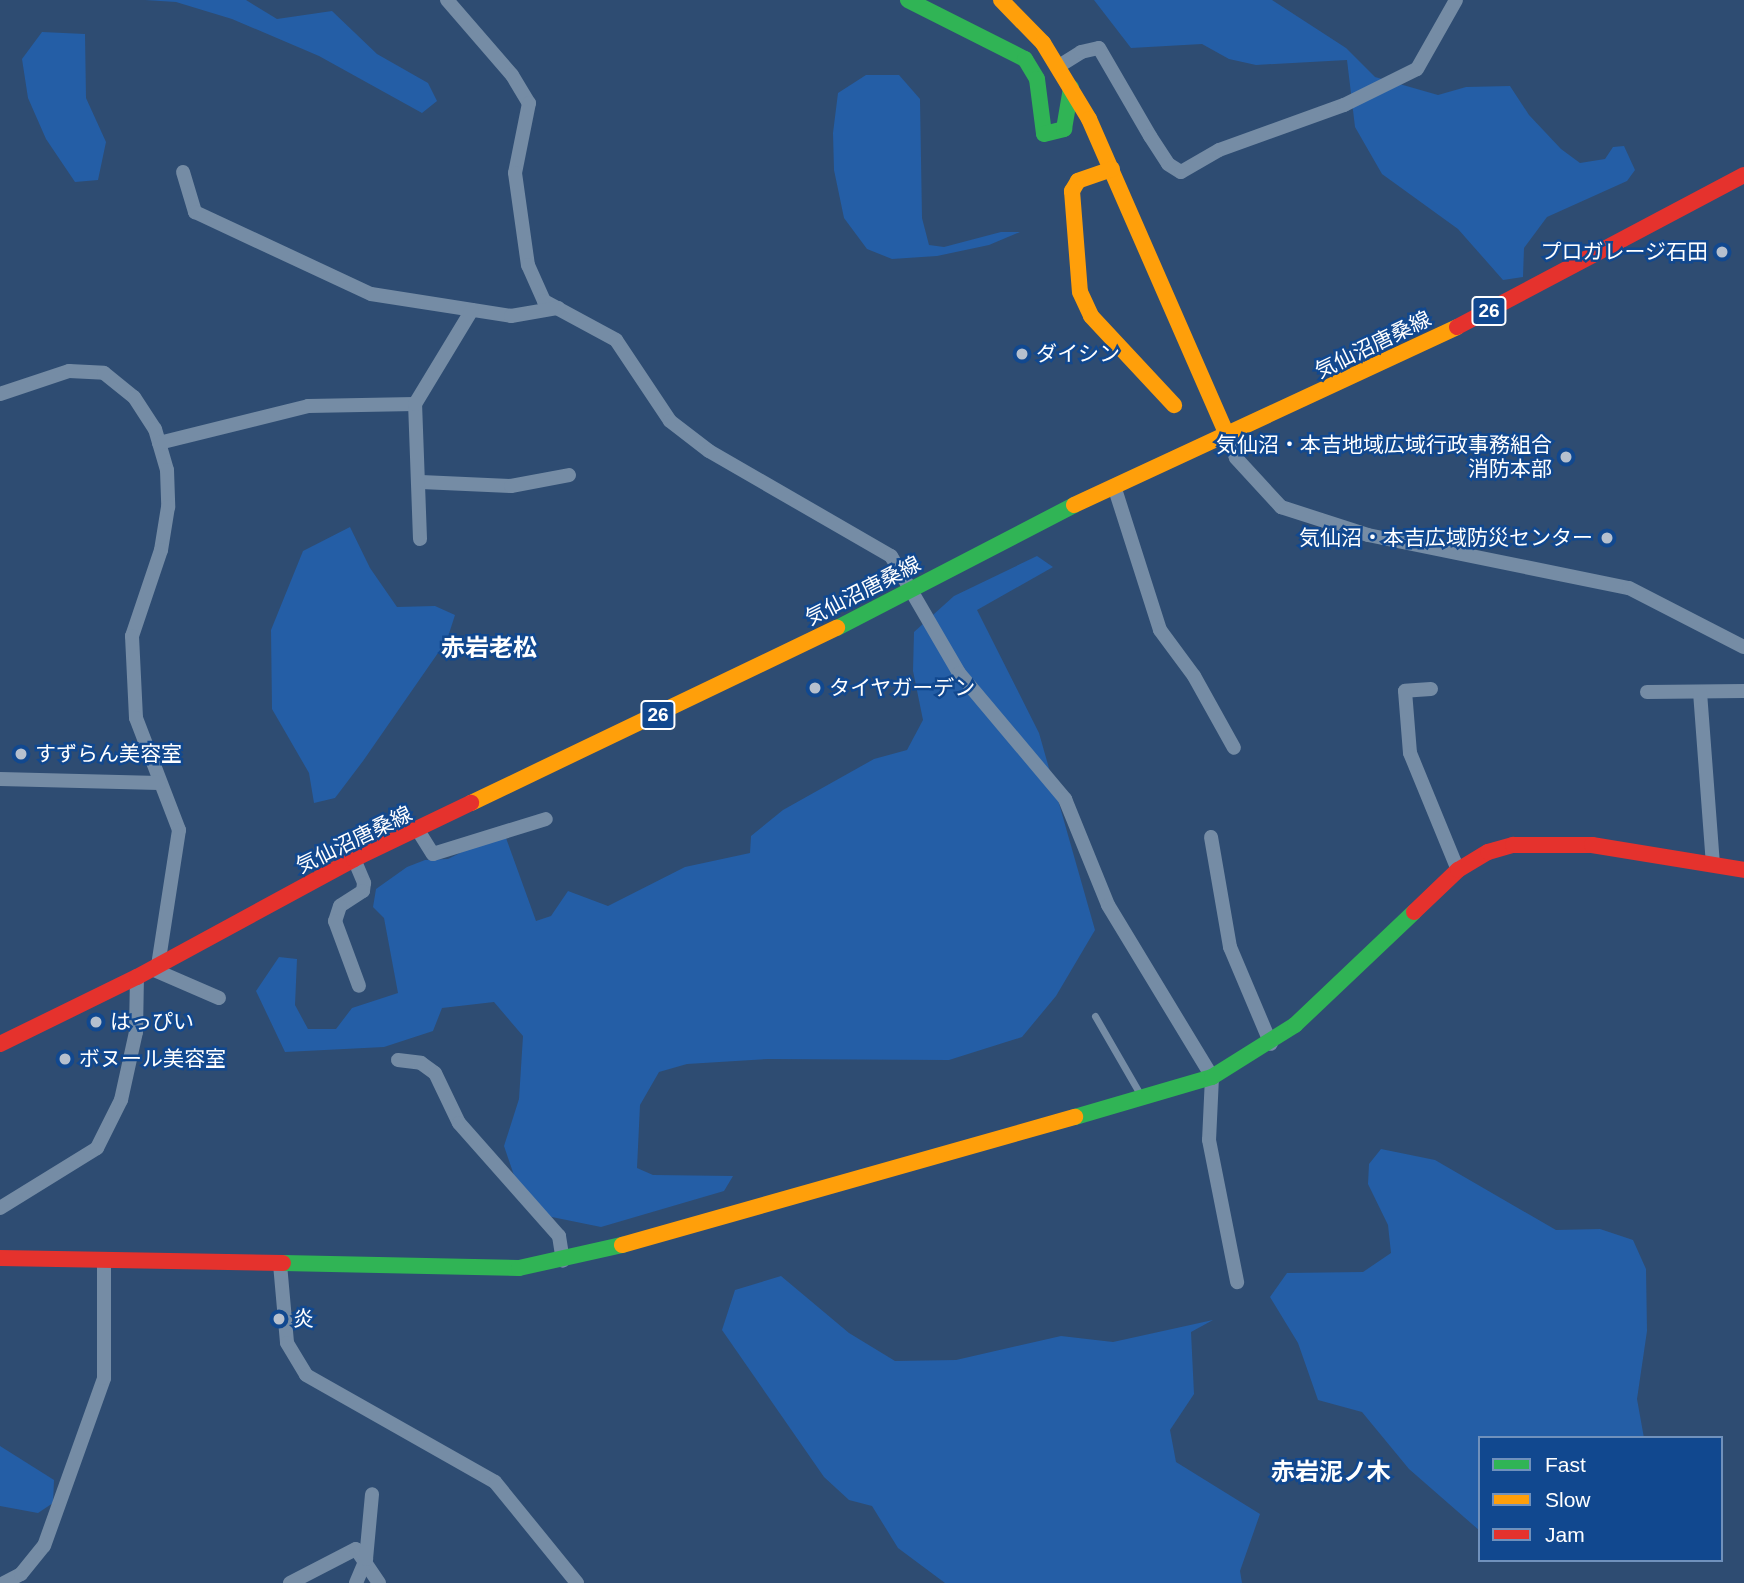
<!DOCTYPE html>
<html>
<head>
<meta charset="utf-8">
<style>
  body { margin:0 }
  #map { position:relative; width:1744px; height:1583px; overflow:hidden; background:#2e4c72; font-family:Helvetica,"Noto Sans JP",sans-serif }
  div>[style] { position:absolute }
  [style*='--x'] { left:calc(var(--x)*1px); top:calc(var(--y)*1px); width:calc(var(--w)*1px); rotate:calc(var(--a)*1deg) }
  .green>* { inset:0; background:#245ea6 }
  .lane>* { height:7px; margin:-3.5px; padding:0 3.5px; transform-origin:3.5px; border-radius:3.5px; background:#758ca5 }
  .street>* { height:14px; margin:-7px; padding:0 7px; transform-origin:7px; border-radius:7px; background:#758ca5 }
  .fast>* { height:16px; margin:-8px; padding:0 8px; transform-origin:8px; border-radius:8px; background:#30b455 }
  .slow>* { height:16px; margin:-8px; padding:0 8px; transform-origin:8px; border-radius:8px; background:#ff9f0a }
  .jam>* { height:16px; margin:-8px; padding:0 8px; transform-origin:8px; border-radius:8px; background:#e5322d }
  .dots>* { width:19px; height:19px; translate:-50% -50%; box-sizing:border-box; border:4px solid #11488f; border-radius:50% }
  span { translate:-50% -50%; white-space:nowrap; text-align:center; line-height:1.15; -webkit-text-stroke:5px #11488f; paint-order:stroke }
  .shield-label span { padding:2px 5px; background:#11488f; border:2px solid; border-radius:5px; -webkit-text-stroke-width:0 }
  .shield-label { font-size:19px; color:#fff; font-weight:700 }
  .poi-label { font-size:21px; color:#fff }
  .right { translate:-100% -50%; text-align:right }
  .left { translate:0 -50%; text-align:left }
  .street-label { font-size:21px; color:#fff }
  .quarter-label { font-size:24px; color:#fff; font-weight:700 }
  .legend { position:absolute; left:1478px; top:1436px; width:245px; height:126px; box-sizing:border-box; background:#11488f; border:2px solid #7091bc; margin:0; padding:9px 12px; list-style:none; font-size:21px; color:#fff }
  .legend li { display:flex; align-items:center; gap:14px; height:35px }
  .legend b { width:35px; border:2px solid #7091bc }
</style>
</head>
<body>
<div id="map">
  <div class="green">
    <div style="clip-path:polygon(145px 0,246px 0,277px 19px,332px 11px,377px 54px,428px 83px,437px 101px,422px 113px,319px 56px,232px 19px,176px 2px)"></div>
    <div style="clip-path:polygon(1094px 0,1272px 0,1346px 48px,1375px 77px,1438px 95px,1466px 87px,1510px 86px,1529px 115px,1561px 149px,1580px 163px,1605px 159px,1613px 147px,1624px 146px,1635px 170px,1627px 181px,1547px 217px,1524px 248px,1523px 277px,1503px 280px,1458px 229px,1382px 174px,1355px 127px,1347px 60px,1256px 65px,1229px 59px,1202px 44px,1131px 48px)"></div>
    <div style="clip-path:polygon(42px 32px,85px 34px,86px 98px,106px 142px,98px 180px,75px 182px,46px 139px,28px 98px,22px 59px)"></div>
    <div style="clip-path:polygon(866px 75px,899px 75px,920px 99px,922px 218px,929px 245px,944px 247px,1001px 232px,1020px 232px,989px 245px,937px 256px,892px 259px,867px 249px,844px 218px,834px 170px,833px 133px,838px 93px)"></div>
    <div style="clip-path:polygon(350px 527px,370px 568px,397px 607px,435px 606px,455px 615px,447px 640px,363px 761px,335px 798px,314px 803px,309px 773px,272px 709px,271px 630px,303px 551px)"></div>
    <div style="clip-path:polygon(1037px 556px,1053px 567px,977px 610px,1039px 733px,1095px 930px,1056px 996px,1022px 1037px,949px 1060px,768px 1059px,687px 1064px,659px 1072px,640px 1105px,637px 1168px,653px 1175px,733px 1176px,724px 1191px,601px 1227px,547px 1216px,520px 1193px,504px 1146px,519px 1099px,523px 1036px,494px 1002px,442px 1008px,433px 1031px,384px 1047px,285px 1052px,256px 991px,279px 957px,297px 959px,295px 1005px,308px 1029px,336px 1029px,352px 1008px,398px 993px,384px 918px,373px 907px,376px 889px,407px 867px,425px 860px,448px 859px,482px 842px,506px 838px,536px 921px,551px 916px,568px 891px,608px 906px,685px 867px,750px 853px,751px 836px,783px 810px,874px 759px,907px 750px,923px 720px,913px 671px,914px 632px,954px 596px)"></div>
    <div style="clip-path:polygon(1381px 1149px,1435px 1160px,1556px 1230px,1600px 1229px,1633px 1240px,1646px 1269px,1647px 1331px,1637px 1399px,1644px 1438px,1480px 1438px,1480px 1531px,1409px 1469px,1362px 1412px,1318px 1400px,1298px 1343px,1270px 1297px,1287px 1273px,1363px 1272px,1391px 1253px,1388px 1225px,1368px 1184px,1369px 1164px)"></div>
    <div style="clip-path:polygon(781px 1276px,849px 1333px,895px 1361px,956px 1360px,1061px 1336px,1113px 1342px,1213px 1320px,1191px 1332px,1194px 1394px,1170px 1430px,1176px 1462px,1260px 1514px,1240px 1571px,1242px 1583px,945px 1583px,898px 1548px,872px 1506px,849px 1500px,824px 1477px,722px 1330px,735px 1290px)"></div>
    <div style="clip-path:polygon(0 1446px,54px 1480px,53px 1503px,38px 1513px,0 1506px)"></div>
  </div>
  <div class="lane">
    <div style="--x:1095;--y:1016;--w:90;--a:60"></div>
  </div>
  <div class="street">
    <div style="--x:447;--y:0;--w:99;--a:49.1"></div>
    <div style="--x:512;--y:75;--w:33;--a:59"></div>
    <div style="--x:529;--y:103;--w:71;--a:101.3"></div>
    <div style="--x:515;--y:173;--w:93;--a:82"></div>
    <div style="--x:528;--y:265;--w:39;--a:66"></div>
    <div style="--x:544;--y:301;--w:82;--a:28.4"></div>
    <div style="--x:616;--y:340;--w:97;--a:56.3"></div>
    <div style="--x:670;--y:421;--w:49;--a:37.6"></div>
    <div style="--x:709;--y:451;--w:210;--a:30"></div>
    <div style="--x:891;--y:556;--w:135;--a:59.8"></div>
    <div style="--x:959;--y:673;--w:165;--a:49.9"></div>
    <div style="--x:1065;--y:799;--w:114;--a:67.9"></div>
    <div style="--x:1108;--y:905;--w:201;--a:58.8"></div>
    <div style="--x:1212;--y:1077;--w:63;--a:92.7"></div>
    <div style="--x:1209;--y:1140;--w:145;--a:78.8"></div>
    <div style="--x:1059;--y:66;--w:26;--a:-32"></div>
    <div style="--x:1081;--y:52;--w:18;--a:-13"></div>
    <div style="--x:1099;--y:48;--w:102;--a:59.9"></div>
    <div style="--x:1150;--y:136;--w:33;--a:57"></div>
    <div style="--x:1168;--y:164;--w:15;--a:32"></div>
    <div style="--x:1181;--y:172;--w:44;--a:-30.1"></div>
    <div style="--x:1219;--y:150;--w:133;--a:-19.8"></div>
    <div style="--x:1344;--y:105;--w:81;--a:-26.3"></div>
    <div style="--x:1417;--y:69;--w:79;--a:-60.5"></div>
    <div style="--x:183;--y:172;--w:42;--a:73.3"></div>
    <div style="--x:195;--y:212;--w:194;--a:25"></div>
    <div style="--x:371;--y:294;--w:142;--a:8.9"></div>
    <div style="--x:511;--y:316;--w:48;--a:-9.7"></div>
    <div style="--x:0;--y:394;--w:73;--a:-18.4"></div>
    <div style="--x:69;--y:371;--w:35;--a:3"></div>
    <div style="--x:104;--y:373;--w:38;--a:39"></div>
    <div style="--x:134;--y:397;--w:38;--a:57"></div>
    <div style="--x:155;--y:429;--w:43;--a:73.7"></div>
    <div style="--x:167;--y:470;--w:37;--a:88"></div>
    <div style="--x:168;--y:507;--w:44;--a:99.2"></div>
    <div style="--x:161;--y:550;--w:91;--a:108.6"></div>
    <div style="--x:132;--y:636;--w:82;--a:87.2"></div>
    <div style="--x:136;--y:718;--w:120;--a:69"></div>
    <div style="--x:179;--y:830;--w:138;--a:98.8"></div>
    <div style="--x:1228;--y:437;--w:22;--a:69"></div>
    <div style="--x:1236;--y:458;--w:67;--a:47.4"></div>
    <div style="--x:1281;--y:507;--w:91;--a:17.8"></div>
    <div style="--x:1368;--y:535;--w:266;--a:11.5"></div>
    <div style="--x:1629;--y:588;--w:129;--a:27.2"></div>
    <div style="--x:159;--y:443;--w:154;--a:-13.9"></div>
    <div style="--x:308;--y:406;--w:107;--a:-1.1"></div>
    <div style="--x:421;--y:482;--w:90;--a:2.5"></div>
    <div style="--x:511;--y:486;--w:59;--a:-10.7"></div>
    <div style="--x:1115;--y:489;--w:148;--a:72.3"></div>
    <div style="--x:1160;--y:630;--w:57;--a:53.5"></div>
    <div style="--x:1194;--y:676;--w:82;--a:60.9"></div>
    <div style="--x:420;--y:539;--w:135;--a:-92.1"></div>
    <div style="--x:415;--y:404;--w:110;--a:-58.8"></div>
    <div style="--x:1431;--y:689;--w:26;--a:176"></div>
    <div style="--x:1405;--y:691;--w:62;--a:85.4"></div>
    <div style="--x:1410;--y:753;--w:126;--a:67.7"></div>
    <div style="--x:1647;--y:692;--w:97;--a:-0.6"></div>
    <div style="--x:1700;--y:692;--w:173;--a:85.7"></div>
    <div style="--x:0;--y:779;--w:159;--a:1.4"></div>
    <div style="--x:419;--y:832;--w:26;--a:58"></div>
    <div style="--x:433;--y:854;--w:118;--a:-17.2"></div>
    <div style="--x:1211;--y:837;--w:112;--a:80.2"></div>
    <div style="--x:1230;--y:947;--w:105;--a:67.1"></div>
    <div style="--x:354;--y:859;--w:26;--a:67"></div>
    <div style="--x:364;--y:883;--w:8;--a:97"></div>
    <div style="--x:363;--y:891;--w:27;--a:147"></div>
    <div style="--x:340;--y:906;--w:16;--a:108"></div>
    <div style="--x:335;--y:921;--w:69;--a:69.7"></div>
    <div style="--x:152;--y:969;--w:73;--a:23.4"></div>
    <div style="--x:398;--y:1060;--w:23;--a:7"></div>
    <div style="--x:421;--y:1063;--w:17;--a:36"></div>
    <div style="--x:435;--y:1073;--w:55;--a:64.4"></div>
    <div style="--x:459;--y:1123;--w:151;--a:48.5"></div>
    <div style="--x:559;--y:1236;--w:25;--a:81"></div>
    <div style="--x:0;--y:1208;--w:114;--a:-31.7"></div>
    <div style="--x:97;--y:1148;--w:54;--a:-63.4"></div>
    <div style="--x:121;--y:1100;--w:70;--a:-77.6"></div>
    <div style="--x:136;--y:1032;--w:55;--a:-89"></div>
    <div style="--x:280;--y:1264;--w:79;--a:84.9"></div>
    <div style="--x:287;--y:1343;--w:37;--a:59"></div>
    <div style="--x:306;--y:1375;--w:217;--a:29.5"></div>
    <div style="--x:495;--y:1482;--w:130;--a:50.9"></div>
    <div style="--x:4;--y:1583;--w:19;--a:-28"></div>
    <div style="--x:21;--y:1574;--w:36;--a:-51"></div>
    <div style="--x:44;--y:1546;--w:178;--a:-70.3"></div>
    <div style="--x:104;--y:1378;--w:115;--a:-90"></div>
    <div style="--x:290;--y:1583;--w:74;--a:-27.3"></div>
    <div style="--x:356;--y:1549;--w:41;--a:55.9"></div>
    <div style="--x:356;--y:1583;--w:26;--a:-67"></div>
    <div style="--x:366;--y:1559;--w:65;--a:-84.7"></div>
  </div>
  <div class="fast">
    <div style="--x:908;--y:0;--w:131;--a:26.8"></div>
    <div style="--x:1025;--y:59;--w:23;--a:59"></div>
    <div style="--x:1037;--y:79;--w:55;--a:82.7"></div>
    <div style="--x:1044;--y:134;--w:21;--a:-14"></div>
    <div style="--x:1064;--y:129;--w:42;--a:-80.3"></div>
    <div style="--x:837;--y:628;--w:267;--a:-27.4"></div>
    <div style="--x:1075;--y:1117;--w:143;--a:-16.3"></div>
    <div style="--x:1212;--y:1077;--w:98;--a:-32.1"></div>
    <div style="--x:1295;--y:1025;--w:164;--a:-43.5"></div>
    <div style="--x:283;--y:1263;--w:236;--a:1.2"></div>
    <div style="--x:519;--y:1268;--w:106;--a:-12.6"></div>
  </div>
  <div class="slow">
    <div style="--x:1001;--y:0;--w:60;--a:45.7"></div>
    <div style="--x:1043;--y:43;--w:89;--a:58.8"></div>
    <div style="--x:1089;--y:119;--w:347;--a:66.4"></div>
    <div style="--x:1112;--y:169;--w:36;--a:161"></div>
    <div style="--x:1078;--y:181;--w:12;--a:121"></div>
    <div style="--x:1072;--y:191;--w:101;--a:85.5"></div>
    <div style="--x:1080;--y:292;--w:26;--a:65"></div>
    <div style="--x:1091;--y:316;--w:122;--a:47"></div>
    <div style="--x:1074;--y:505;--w:422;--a:-24.9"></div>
    <div style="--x:471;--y:803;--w:406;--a:-25.6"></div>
    <div style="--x:622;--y:1245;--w:471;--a:-15.8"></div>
  </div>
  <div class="jam">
    <div style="--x:1457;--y:327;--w:325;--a:-27.9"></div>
    <div style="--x:1414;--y:912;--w:61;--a:-43.7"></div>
    <div style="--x:1458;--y:870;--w:35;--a:-31"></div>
    <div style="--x:1488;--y:852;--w:26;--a:-16"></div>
    <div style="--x:1513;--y:845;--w:79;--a:0"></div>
    <div style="--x:1592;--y:845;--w:154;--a:9.3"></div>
    <div style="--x:0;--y:1044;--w:153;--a:-26.1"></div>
    <div style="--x:137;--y:977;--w:247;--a:-28.5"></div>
    <div style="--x:354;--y:859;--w:130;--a:-25.6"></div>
    <div style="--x:0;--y:1258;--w:283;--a:1"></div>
  </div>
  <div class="dots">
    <div style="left:1722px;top:252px;background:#b6c0ce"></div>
    <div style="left:1022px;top:354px;background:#b6c0ce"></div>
    <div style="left:1566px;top:457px;background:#b6c0ce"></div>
    <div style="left:1607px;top:538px;background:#b6c0ce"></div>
    <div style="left:815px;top:688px;background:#b6c0ce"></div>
    <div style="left:21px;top:754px;background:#b6c0ce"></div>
    <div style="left:96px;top:1022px;background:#b6c0ce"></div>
    <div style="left:65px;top:1059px;background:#b6c0ce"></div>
    <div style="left:279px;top:1319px;background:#b6c0ce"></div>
  </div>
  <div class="shield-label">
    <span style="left:1489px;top:311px">26</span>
    <span style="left:658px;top:715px">26</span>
  </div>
  <div class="poi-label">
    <span class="right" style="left:1708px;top:252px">プロガレージ石田</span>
    <span class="left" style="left:1036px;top:354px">ダイシン</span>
    <span class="right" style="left:1552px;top:457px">気仙沼・本吉地域広域行政事務組合<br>消防本部</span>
    <span class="right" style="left:1593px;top:538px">気仙沼・本吉広域防災センター</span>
    <span class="left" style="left:829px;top:688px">タイヤガーデン</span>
    <span class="left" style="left:35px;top:754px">すずらん美容室</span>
    <span class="left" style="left:110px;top:1022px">はっぴい</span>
    <span class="left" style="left:79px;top:1059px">ボヌール美容室</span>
    <span class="left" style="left:293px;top:1319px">炎</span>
  </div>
  <div class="street-label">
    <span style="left:1373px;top:345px;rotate:-26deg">気仙沼唐桑線</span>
    <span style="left:863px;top:591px;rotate:-27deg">気仙沼唐桑線</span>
    <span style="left:354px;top:840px;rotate:-26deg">気仙沼唐桑線</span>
  </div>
  <div class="quarter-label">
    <span style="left:489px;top:648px">赤岩老松</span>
    <span style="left:1331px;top:1472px">赤岩泥ノ木</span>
  </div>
  <ul class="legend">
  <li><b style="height:9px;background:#30b455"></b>Fast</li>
  <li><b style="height:9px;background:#ff9f0a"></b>Slow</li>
  <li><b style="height:9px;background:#e5322d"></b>Jam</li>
  </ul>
</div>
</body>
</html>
